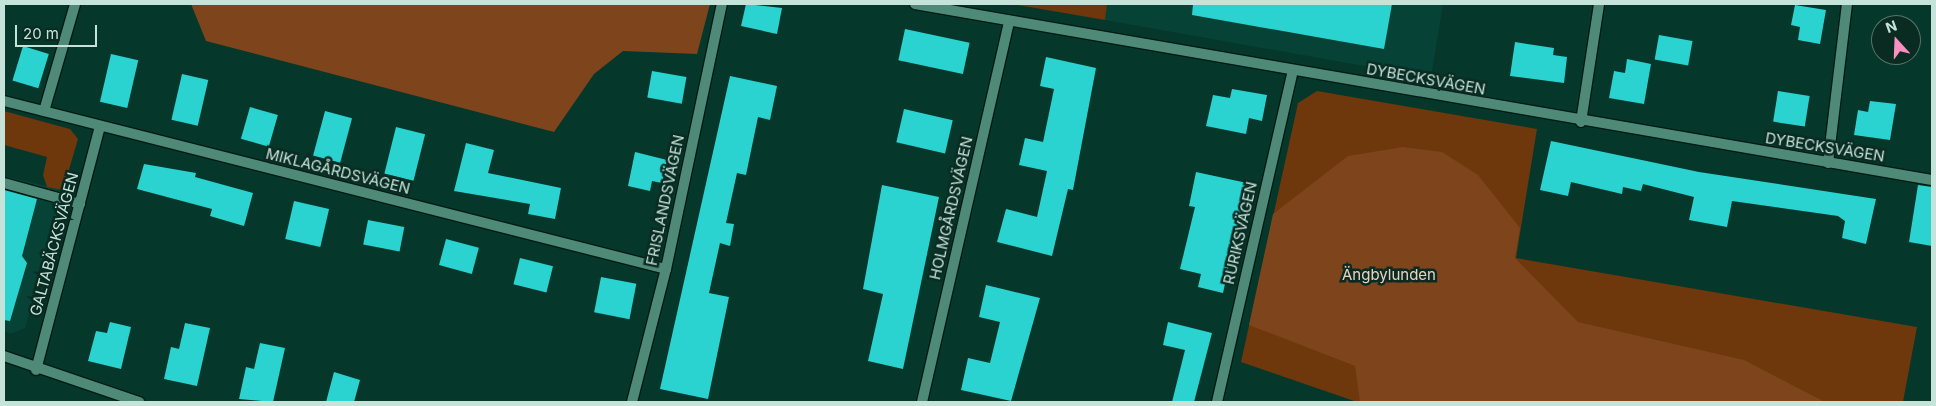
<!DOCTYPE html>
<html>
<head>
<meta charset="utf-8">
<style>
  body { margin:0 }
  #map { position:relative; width:1936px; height:406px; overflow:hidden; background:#05372b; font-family:Inter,sans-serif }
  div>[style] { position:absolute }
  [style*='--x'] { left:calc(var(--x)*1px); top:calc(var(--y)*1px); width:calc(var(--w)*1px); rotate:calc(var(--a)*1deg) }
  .built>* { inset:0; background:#064336 }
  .green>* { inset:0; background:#6e370c }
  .forest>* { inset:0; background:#7e441b }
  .building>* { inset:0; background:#2ad3d0; transform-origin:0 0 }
  .roads { filter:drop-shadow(1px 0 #001c15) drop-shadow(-1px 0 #001c15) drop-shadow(0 1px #001c15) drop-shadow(0 -1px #001c15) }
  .lane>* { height:10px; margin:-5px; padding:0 5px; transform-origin:5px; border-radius:5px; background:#4f8a79 }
  .street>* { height:10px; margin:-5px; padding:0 5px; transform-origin:5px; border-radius:5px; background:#4f8a79 }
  span { translate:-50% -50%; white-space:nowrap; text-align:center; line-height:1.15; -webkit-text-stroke:5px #0a2b22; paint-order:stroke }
  .street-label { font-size:15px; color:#c5e3d9 }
  .park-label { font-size:15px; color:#ecd1c0 }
  .frame { position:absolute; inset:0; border:5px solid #c5e3d9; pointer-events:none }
  .north { position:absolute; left:1871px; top:15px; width:50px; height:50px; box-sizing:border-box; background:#0a2b22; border:1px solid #55756b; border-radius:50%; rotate:340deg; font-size:14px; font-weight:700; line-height:20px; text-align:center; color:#c5e3d9 }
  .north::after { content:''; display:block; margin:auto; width:18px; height:22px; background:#fd8ec0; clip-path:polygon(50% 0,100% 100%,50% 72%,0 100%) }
  .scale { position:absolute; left:15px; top:25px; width:82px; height:22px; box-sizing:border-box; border:2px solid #c5e3d9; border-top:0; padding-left:6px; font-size:15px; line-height:18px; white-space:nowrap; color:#c5e3d9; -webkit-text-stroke:4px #0a2b22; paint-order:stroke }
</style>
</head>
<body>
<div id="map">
  <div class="built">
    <div style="clip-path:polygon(1107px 4px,1443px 4px,1431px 78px,1105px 20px)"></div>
    <div style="clip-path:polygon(4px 176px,63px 190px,25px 328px,10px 334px,4px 330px)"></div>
  </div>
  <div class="green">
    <div style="clip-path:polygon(1011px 4px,1107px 4px,1105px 20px)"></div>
    <div style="clip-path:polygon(1317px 91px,1537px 129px,1516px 258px,1917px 327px,1903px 402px,1357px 402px,1241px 362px,1298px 103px)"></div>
    <div style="clip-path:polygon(4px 111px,70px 129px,78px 139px,63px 190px,47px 187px,43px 175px,47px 157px,4px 145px)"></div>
  </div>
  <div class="forest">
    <div style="clip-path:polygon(191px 4px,710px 4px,697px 54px,623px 51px,594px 74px,554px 132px,206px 41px)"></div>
    <div style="clip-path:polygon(1403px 147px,1442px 152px,1478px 175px,1520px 228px,1515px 258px,1578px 322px,1744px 360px,1825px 402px,1360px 402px,1355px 366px,1249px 325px,1273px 214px,1348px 156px)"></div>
  </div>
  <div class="building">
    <div style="clip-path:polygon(746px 4px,782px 8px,777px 34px,741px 26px)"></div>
    <div style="clip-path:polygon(1193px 4px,1392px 4px,1384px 49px,1192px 15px)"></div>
    <div style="clip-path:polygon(1795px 5px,1826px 10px,1820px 44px,1798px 40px,1800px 27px,1791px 25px)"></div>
    <div style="left:905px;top:29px;width:66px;height:32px;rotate:12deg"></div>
    <div style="left:1659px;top:35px;width:34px;height:25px;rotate:10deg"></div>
    <div style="clip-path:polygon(1515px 42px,1554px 48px,1553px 55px,1567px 57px,1564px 83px,1510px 76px)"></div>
    <div style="left:23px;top:46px;width:27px;height:36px;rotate:17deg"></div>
    <div style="left:111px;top:54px;width:28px;height:49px;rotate:13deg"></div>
    <div style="clip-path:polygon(1046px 57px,1096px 68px,1073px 190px,1068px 189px,1052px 256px,997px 242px,1006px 209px,1037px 217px,1047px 171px,1019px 165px,1025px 138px,1043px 142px,1054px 89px,1040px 86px)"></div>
    <div style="clip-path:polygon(1627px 59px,1651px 64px,1644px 104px,1609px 98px,1614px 71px,1625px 73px)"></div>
    <div style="left:652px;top:71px;width:35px;height:27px;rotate:10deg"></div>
    <div style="left:182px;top:74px;width:27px;height:47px;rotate:13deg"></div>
    <div style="clip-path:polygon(730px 76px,777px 86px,770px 120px,758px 117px,746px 175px,737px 173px,726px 223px,734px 224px,730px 246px,720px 243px,709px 293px,729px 297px,708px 399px,660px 389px)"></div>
    <div style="clip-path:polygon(1232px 89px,1267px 95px,1262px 121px,1249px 118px,1246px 134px,1206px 126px,1213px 95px,1230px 98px)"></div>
    <div style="left:1778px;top:91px;width:32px;height:31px;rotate:9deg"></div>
    <div style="clip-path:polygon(1870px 101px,1896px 104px,1890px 140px,1854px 135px,1858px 110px,1868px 112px)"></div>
    <div style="left:250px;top:107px;width:29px;height:33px;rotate:16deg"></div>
    <div style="left:904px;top:109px;width:50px;height:34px;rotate:13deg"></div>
    <div style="left:325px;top:111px;width:28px;height:46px;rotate:15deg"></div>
    <div style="left:396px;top:127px;width:30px;height:48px;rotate:14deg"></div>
    <div style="clip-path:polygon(1551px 141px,1699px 172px,1876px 199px,1866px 244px,1842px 238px,1845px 221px,1838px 216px,1732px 201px,1727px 227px,1689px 220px,1694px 197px,1643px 184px,1641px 191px,1623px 187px,1622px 194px,1571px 182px,1568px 196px,1540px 190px)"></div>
    <div style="clip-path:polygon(466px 143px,494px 150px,488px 173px,561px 188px,555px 219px,528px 214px,530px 204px,454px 191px)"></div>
    <div style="clip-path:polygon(635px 152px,667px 160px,662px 183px,652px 181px,650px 191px,628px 186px)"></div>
    <div style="clip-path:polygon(144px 164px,196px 173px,195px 177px,253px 193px,244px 226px,210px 216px,212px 209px,137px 189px)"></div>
    <div style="clip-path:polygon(1196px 172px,1247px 183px,1223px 293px,1198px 287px,1201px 274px,1180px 269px,1195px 207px,1189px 206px)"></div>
    <div style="clip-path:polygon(882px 185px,939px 197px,903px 369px,868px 361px,883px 294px,863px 289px)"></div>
    <div style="clip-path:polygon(1918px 185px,1932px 187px,1932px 246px,1909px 242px)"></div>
    <div style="clip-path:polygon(4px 190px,37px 199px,22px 256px,27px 263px,10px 321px,4px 320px)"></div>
    <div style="left:294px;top:201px;width:36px;height:39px;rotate:13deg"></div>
    <div style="left:368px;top:220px;width:37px;height:25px;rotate:11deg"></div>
    <div style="left:446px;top:239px;width:34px;height:27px;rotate:15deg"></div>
    <div style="left:520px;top:258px;width:34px;height:27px;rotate:14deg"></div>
    <div style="left:601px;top:277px;width:36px;height:36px;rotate:11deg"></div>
    <div style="clip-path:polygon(986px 285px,1040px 298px,1011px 401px,961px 390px,968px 358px,990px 363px,1000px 322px,979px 317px)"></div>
    <div style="clip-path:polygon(110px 322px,131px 327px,121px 369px,88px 361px,96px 331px,107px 333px)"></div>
    <div style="clip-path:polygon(1168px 322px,1212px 333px,1194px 402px,1172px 402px,1185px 350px,1163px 345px)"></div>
    <div style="clip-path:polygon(185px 323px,210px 328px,197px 386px,164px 379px,171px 347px,179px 349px)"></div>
    <div style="clip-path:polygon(260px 343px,285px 348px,273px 402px,239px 399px,246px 367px,254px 369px)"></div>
    <div style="clip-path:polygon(334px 372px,360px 380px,354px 402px,326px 402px)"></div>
  </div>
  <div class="roads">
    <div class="lane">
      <div style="--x:4;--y:183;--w:79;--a:15.4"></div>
    </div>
    <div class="street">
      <div style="--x:915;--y:4;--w:1032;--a:9.82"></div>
      <div style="--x:4;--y:101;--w:683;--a:14.24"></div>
      <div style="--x:44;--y:111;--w:111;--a:-73.8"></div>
      <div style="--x:1581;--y:122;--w:119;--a:-81.3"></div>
      <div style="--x:1828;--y:163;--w:160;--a:-83.2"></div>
      <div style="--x:4;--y:356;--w:143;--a:18.8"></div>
      <div style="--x:36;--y:370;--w:252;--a:-75.3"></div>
      <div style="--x:632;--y:402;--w:137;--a:-75.7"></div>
      <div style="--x:666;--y:269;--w:271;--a:-78.1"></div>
      <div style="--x:922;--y:402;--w:391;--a:-77.1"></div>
      <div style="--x:1217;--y:402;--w:340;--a:-77.1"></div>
    </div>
  </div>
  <div class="street-label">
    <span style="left:1426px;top:79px;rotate:10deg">DYBECKSVÄGEN</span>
    <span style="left:1825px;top:147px;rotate:9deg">DYBECKSVÄGEN</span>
    <span style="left:338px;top:171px;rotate:14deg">MIKLAGÅRDSVÄGEN</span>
    <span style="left:665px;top:200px;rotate:-78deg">FRISLANDSVÄGEN</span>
    <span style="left:951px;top:208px;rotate:-77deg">HOLMGÅRDSVÄGEN</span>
    <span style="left:1240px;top:233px;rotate:-77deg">RURIKSVÄGEN</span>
    <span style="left:54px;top:244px;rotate:-75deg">GALTABÄCKSVÄGEN</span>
  </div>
  <div class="park-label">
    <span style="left:1389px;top:275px">Ängbylunden</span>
  </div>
  <div class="frame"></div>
  <div class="north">N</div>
  <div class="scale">20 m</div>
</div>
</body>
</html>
